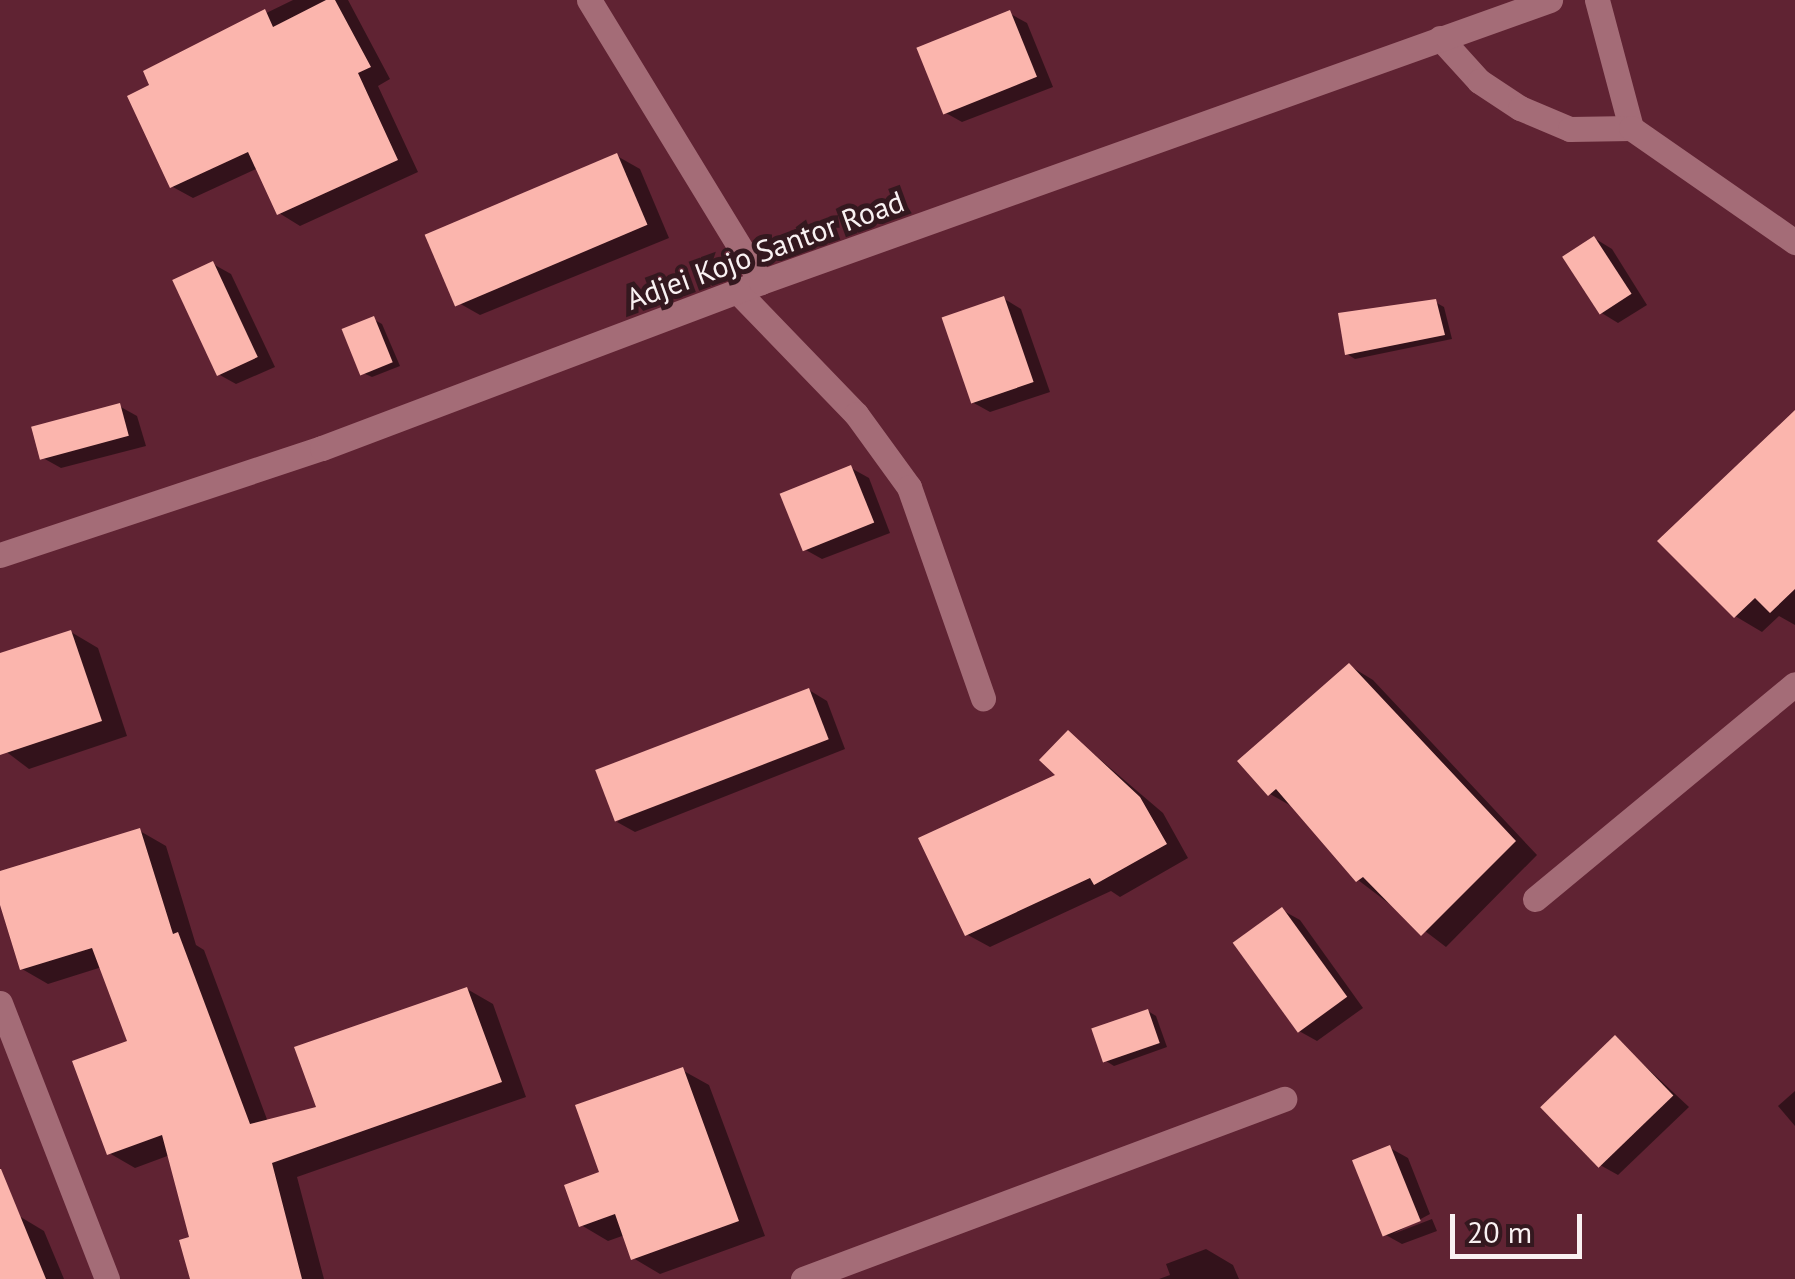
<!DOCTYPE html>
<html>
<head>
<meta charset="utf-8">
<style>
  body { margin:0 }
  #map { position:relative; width:1795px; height:1279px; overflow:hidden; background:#602333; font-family:"PT Sans",sans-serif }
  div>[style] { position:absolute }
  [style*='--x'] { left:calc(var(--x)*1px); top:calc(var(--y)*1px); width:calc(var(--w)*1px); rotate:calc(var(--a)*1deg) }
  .shadow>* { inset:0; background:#0007 }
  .building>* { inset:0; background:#fbb5ad; transform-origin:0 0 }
  .minor>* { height:25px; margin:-12.5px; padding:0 12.5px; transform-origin:12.5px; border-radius:12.5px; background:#a46c77 }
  span { translate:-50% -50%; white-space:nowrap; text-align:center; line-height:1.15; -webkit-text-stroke:10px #34181f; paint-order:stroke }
  .street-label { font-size:30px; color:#f9f1f2 }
  .scale { position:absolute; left:1450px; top:1214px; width:132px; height:45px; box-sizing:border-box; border:5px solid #f9f1f2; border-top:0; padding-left:12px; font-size:30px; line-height:35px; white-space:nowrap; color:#f9f1f2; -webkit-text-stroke:8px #34181f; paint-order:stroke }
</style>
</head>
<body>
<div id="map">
  <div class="shadow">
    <div style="clip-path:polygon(293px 0,348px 0,390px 79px,378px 86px,418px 172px,300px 226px,279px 213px,258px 168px,193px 198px,171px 186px,146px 72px)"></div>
    <div style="clip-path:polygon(1009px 13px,1027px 23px,1053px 87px,962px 122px,944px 112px)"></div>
    <div style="clip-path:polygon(617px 156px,640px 169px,669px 238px,480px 315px,457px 302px)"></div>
    <div style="clip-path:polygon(1594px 238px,1612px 249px,1647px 305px,1618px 323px,1600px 312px)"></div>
    <div style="clip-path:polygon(213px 264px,231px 274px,275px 367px,236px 384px,218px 374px)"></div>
    <div style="clip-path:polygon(1003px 298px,1021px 309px,1050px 392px,990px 412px,972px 402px)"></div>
    <div style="clip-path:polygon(1435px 302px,1444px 307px,1452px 339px,1355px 359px,1347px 354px)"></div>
    <div style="clip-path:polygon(373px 319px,382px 324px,400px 366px,372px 377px,363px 373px)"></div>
    <div style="clip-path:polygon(119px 406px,137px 416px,146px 446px,61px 468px,43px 458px)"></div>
    <div style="clip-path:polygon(1795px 416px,1795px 625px,1779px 616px,1762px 632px,1735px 616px)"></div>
    <div style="clip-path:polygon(851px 468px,869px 478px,890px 533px,822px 559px,804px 549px)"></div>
    <div style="clip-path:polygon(71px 632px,98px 648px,127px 736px,29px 769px,0 747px,0 655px)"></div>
    <div style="clip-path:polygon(1350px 666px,1373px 680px,1537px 855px,1446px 947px,1358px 880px,1293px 807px,1270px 794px)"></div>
    <div style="clip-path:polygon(809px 690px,827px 701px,845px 749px,635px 832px,617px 822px)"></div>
    <div style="clip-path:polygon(1069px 733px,1163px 813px,1188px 858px,1120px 897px,1111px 891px,990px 947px,966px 934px,1059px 776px)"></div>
    <div style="clip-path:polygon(140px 831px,166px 846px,196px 945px,204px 950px,268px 1122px,319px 1108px,467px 989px,493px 1004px,526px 1097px,297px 1177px,324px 1279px,193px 1279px,192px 1239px,170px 1155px,135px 1168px,109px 1153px,130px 1043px,102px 967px,48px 984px,22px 969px,0 897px,0 874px)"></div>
    <div style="clip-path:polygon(1282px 910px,1300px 920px,1363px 1008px,1317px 1041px,1299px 1031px)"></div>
    <div style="clip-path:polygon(1148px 1011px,1156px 1016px,1167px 1047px,1114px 1066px,1106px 1061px)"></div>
    <div style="clip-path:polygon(1615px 1038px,1689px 1107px,1618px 1175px,1600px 1165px,1589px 1063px)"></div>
    <div style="clip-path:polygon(682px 1070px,709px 1085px,765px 1236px,660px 1274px,633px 1258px,625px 1235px,608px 1241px,581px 1225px,602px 1173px)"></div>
    <div style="clip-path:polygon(1795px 1091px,1795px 1126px,1778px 1106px)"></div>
    <div style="clip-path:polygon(1390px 1148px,1408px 1158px,1430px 1214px,1393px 1234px,1432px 1219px,1437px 1231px,1402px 1244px,1384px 1234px)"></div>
    <div style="clip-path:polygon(19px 1216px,44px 1231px,64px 1279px,0 1279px,0 1224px)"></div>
    <div style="clip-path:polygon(1206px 1249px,1233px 1265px,1239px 1279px,1159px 1279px,1170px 1275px,1166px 1264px)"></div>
  </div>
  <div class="building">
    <div style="clip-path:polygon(326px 0,335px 0,371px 67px,358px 73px,398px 160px,277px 215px,248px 152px,170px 188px,127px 96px,149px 85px,143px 71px,265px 9px,273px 27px)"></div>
    <div style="left:1010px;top:10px;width:72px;height:101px;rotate:68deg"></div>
    <div style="left:617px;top:153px;width:78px;height:209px;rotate:67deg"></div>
    <div style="left:1594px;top:236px;width:69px;height:38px;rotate:57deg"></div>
    <div style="left:213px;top:261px;width:106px;height:45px;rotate:65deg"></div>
    <div style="left:1004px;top:296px;width:91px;height:66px;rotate:71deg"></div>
    <div style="clip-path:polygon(1436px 299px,1445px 335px,1345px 355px,1338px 313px)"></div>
    <div style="left:374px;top:316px;width:50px;height:35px;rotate:68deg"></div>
    <div style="left:120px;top:403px;width:34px;height:92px;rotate:75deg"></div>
    <div style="clip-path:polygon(1795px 410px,1795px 589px,1770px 613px,1755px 598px,1734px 618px,1657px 541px)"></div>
    <div style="left:851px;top:465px;width:62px;height:77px;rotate:68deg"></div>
    <div style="clip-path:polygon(71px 630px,102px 721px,0 755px,0 653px)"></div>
    <div style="clip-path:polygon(1349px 663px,1516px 841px,1421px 936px,1363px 877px,1356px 882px,1276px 789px,1268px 796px,1237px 761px)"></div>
    <div style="left:809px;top:688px;width:55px;height:229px;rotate:69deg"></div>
    <div style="clip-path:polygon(1068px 730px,1140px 797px,1167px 844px,1094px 885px,1090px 878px,965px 936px,918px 838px,1055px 775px,1039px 760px)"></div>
    <div style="clip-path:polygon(140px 828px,173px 934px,178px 932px,250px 1124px,316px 1107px,294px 1047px,467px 987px,502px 1082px,272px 1163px,302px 1279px,190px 1279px,179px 1240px,189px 1237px,162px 1135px,107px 1155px,72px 1061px,127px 1041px,92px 948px,20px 970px,0 905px,0 871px)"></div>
    <div style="left:1282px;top:907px;width:111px;height:61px;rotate:54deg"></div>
    <div style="left:1148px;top:1009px;width:36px;height:60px;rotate:71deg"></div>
    <div style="left:1615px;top:1035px;width:84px;height:104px;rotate:46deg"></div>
    <div style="clip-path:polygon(683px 1067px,739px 1221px,631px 1260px,615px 1214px,579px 1227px,564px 1185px,599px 1172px,575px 1105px)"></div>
    <div style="left:1390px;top:1145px;width:82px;height:41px;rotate:68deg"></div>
    <div style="clip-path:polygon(0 1169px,1px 1169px,46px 1279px,0 1279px)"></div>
  </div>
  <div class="minor">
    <div style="--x:589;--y:0;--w:330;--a:58.6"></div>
    <div style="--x:1597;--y:0;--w:132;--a:75.1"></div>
    <div style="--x:1440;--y:38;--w:58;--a:47.8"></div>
    <div style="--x:1479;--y:81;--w:49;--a:33.4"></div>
    <div style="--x:1520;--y:108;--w:54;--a:22.8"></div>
    <div style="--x:1570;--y:129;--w:61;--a:-0.9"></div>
    <div style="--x:1631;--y:128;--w:200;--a:34.8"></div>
    <div style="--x:740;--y:294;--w:167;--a:46"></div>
    <div style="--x:856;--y:414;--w:90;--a:54"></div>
    <div style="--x:909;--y:487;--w:224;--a:70.7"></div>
    <div style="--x:0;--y:555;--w:339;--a:-18.4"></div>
    <div style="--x:322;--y:448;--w:469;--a:-20.7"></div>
    <div style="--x:761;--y:282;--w:838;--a:-19.67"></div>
    <div style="--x:1535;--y:899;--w:337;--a:-39.6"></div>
    <div style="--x:0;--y:1003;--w:296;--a:68.8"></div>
    <div style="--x:803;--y:1279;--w:514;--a:-20.52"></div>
  </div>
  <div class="street-label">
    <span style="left:765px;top:250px;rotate:-20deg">Adjei Kojo Santor Road</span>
  </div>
  <div class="scale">20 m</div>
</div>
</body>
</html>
